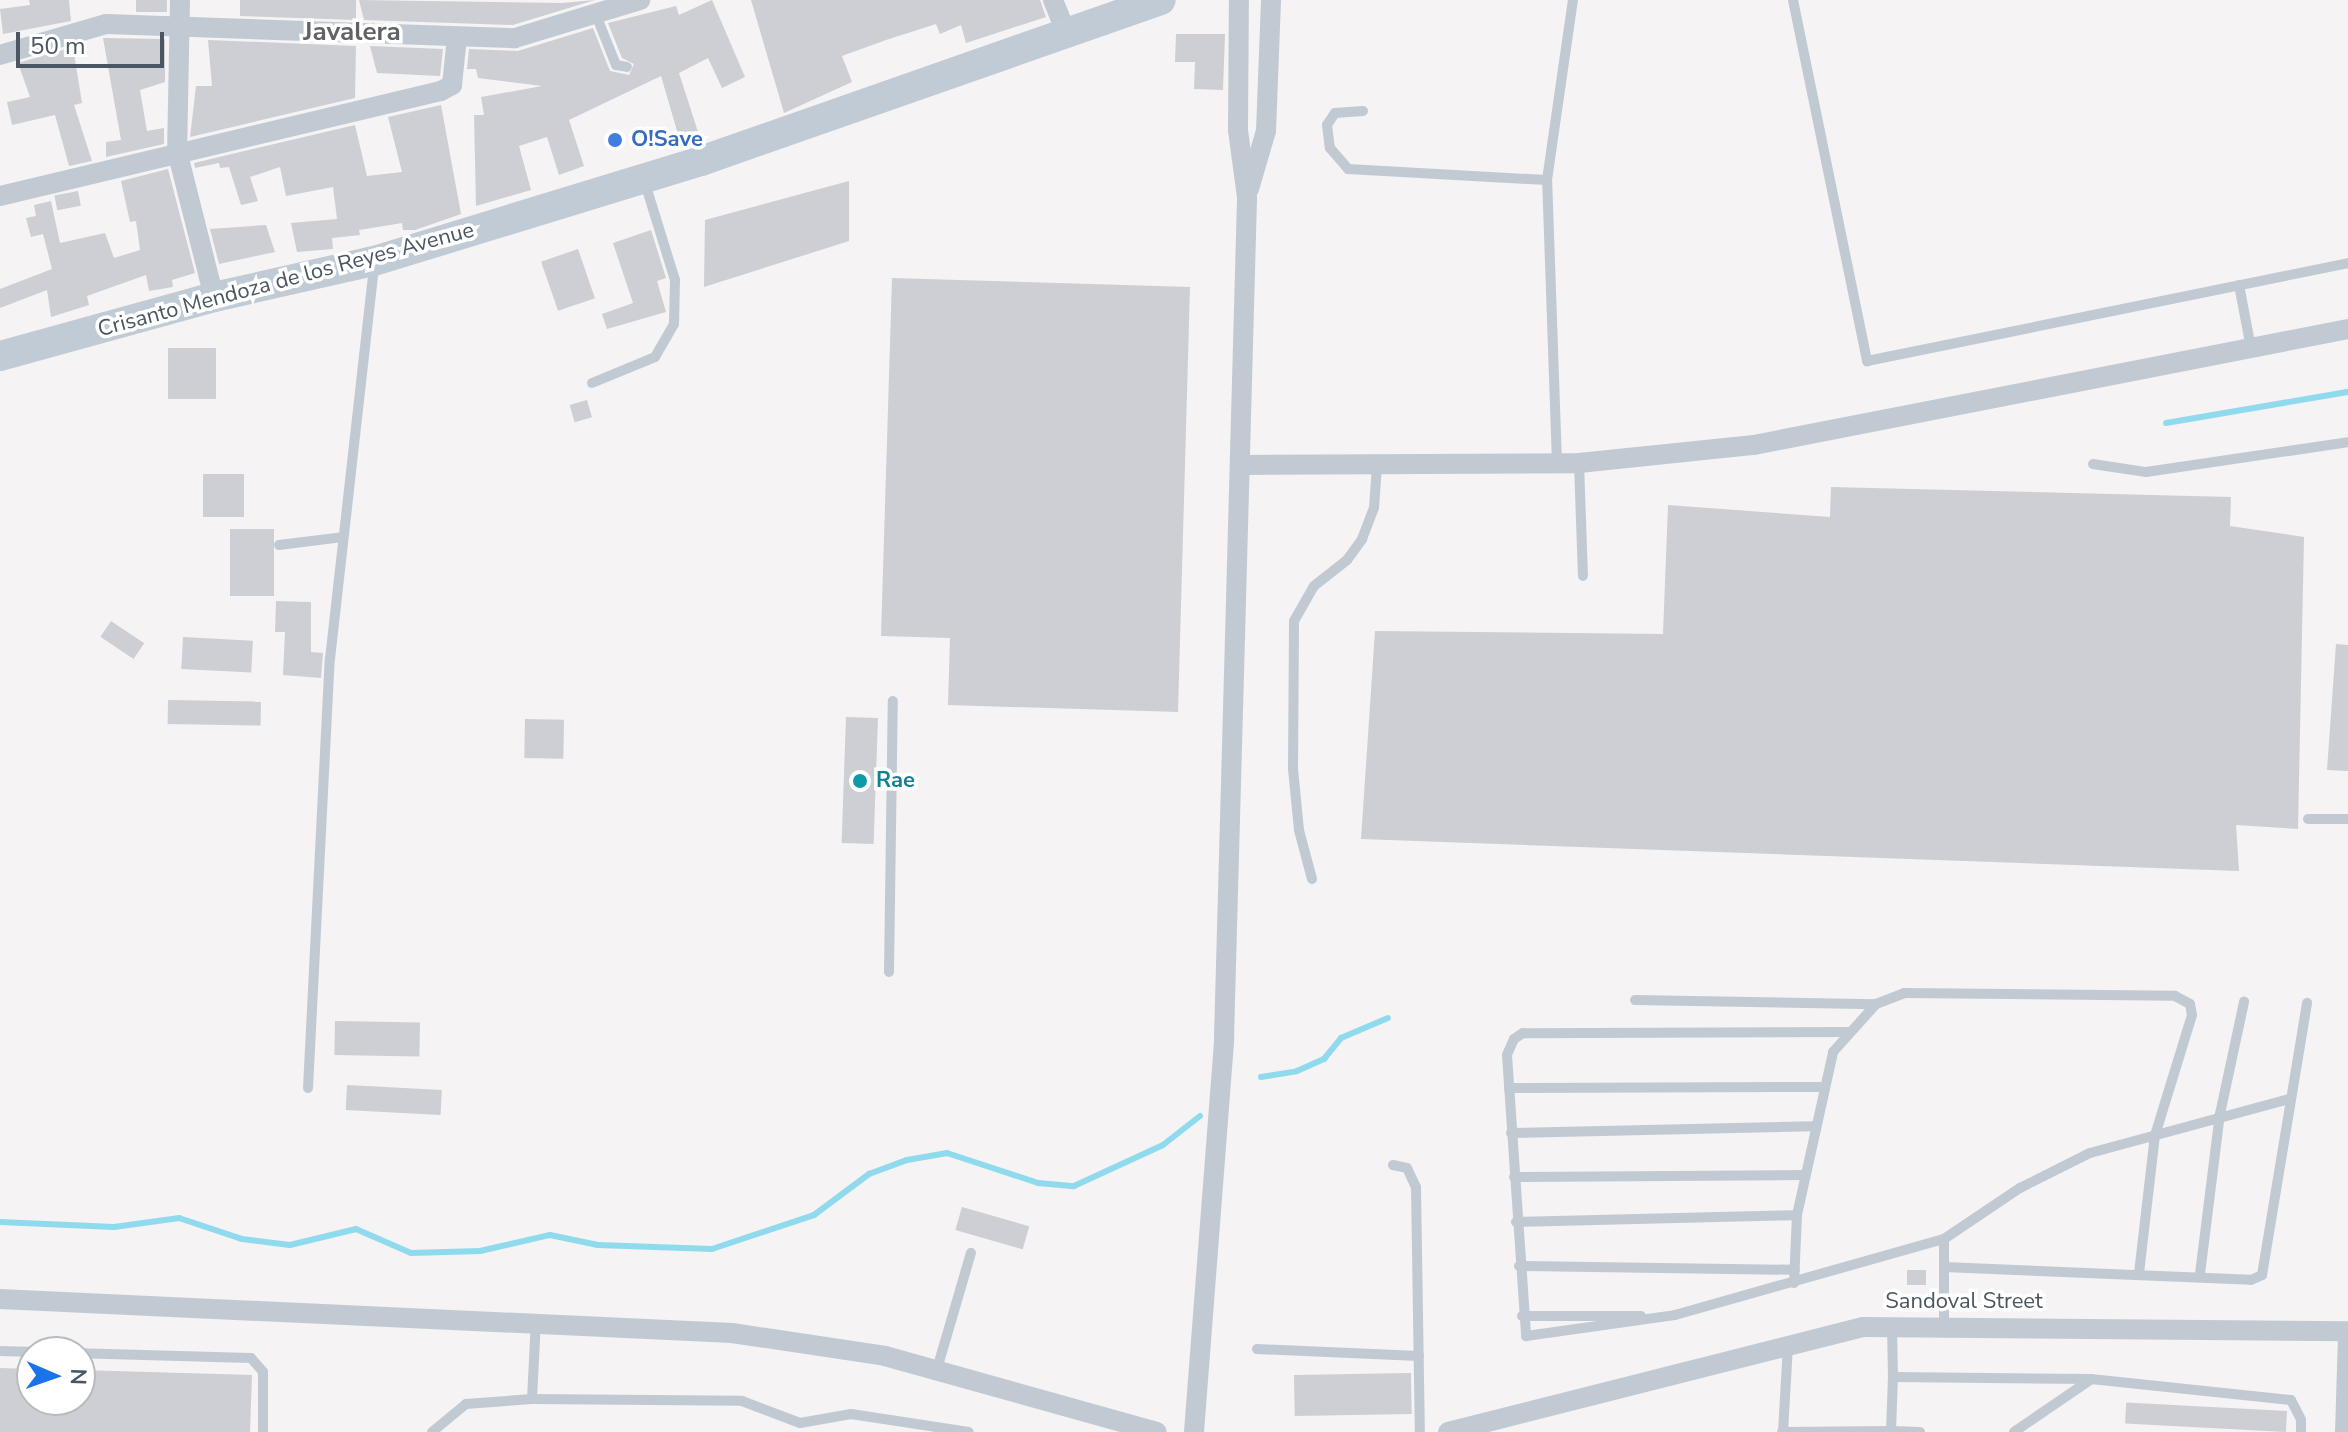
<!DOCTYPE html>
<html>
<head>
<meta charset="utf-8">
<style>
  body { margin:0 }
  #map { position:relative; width:2348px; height:1432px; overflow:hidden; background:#f5f3f3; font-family:"Nunito Sans",sans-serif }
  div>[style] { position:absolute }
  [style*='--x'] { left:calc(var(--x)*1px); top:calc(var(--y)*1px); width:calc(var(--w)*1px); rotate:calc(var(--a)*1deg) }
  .stream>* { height:6px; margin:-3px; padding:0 3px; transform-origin:3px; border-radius:3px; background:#90daee }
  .building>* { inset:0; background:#cdcfd5; transform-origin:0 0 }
  .lane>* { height:10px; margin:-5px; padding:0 5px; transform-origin:5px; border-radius:5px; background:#c1cad2 }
  .street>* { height:20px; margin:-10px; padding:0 10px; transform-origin:10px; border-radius:10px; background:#c1cad2 }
  .secondary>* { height:30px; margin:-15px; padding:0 15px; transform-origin:15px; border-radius:15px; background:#c1cbd6 }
  .dots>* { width:22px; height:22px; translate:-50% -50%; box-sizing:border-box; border:4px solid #fff; border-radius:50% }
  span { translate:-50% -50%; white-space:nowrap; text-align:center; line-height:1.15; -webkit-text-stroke:7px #fff; paint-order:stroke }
  .shop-label { font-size:22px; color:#366cbe; font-weight:700 }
  .left { translate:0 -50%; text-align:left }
  .street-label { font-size:22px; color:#4a5661 }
  .culture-label { font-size:22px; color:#0d838f; font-weight:700 }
  .quarter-label { font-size:26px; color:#5f6368; font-weight:700 }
  .north { position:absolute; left:16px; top:1336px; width:80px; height:80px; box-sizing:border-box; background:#fff; border:2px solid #b7bbc0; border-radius:50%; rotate:92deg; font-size:22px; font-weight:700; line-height:32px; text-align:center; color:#4a5661 }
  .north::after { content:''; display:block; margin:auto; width:28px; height:36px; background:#1a73e8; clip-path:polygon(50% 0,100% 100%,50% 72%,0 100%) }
  .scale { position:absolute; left:16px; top:32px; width:148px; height:36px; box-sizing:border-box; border:4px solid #4a5661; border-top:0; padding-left:10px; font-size:24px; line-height:28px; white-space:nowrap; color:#4a5661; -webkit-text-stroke:6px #fff; paint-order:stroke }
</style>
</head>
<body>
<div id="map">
  <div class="stream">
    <div style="--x:2166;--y:423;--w:185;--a:-9.7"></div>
    <div style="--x:1261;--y:1077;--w:36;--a:-9"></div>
    <div style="--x:1297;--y:1071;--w:30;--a:-24"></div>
    <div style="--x:1324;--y:1059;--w:27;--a:-51"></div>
    <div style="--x:1341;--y:1038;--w:51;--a:-23.1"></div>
    <div style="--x:0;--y:1222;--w:114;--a:2.5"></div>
    <div style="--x:114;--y:1227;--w:66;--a:-7.9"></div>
    <div style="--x:179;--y:1218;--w:66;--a:18.4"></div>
    <div style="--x:242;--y:1239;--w:48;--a:7.1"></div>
    <div style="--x:290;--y:1245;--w:68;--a:-13.6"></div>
    <div style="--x:356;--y:1229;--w:60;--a:23.6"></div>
    <div style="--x:411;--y:1253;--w:69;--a:-1.7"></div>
    <div style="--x:480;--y:1251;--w:72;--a:-12.9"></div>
    <div style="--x:550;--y:1235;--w:49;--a:11.8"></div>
    <div style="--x:598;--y:1245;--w:114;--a:2"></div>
    <div style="--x:712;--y:1249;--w:108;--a:-18.4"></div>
    <div style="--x:814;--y:1215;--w:69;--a:-36.7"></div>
    <div style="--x:869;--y:1174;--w:40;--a:-20.2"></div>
    <div style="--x:907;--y:1160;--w:41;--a:-9.9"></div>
    <div style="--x:947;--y:1153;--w:96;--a:18.2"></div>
    <div style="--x:1038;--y:1183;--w:36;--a:5"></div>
    <div style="--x:1074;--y:1186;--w:98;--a:-24.7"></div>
    <div style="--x:1163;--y:1145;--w:47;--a:-38.1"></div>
  </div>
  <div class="building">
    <div style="clip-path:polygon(29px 0,69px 0,71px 21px,3px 34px,0 9px,30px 5px)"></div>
    <div style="left:136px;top:0;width:31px;height:12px"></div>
    <div style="clip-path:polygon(240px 0,356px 0,356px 20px,240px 16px)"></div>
    <div style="clip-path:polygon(359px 0,562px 3px,595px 0,513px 25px,364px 20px)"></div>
    <div style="clip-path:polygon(712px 0,745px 77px,722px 88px,708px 58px,679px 73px,699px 135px,680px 141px,661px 76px,569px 120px,584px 166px,559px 175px,547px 137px,519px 146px,531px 190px,476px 206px,474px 115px,484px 115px,481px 97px,542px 86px,478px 78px,476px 69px,467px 69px,469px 49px,518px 51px,593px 28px,610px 71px,629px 75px,634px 64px,622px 58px,608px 23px,676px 6px,679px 15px)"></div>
    <div style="clip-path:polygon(751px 0,1040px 0,1046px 17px,966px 43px,961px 25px,940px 34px,936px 24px,886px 40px,842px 56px,852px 82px,784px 113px)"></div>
    <div style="clip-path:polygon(1176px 34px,1225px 34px,1223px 90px,1194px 89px,1195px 62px,1175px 62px)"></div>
    <div style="clip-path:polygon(103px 38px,165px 39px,165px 82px,140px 90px,147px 131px,164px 128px,164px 144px,106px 157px,106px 142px,121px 140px)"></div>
    <div style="clip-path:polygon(208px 40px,356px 46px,355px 98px,190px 137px,196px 86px,212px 86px)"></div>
    <div style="clip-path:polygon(370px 46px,443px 49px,440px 76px,377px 73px)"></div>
    <div style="clip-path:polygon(73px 47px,82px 103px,74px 105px,92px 161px,69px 166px,55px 115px,12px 125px,7px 102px,30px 97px,18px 63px)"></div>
    <div style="clip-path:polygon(441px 105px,461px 214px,415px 230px,403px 230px,402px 223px,359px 230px,360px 235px,332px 238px,333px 249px,297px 252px,291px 223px,337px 219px,333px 187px,286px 196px,280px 167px,250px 177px,258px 201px,241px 205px,229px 167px,220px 168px,219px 163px,195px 168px,194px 163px,355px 125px,367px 176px,402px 172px,388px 117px)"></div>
    <div style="clip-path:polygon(168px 169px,195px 273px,172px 280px,173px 287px,149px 291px,146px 275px,87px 296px,89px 305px,51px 317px,47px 290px,0 308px,0 289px,52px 269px,43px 234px,31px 237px,26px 218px,36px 216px,34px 205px,51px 201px,60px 243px,105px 233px,114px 258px,140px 250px,136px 221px,130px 222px,121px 181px)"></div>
    <div style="clip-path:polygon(849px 181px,849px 241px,704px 287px,705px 220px)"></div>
    <div style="left:78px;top:191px;width:15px;height:24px;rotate:79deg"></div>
    <div style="clip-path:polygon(266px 225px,275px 252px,219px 264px,210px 229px)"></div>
    <div style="clip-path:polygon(651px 230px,666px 278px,657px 281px,666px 312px,607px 329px,602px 314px,633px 303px,613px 243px)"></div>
    <div style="left:578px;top:249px;width:52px;height:39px;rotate:71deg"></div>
    <div style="clip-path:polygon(892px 278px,1190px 287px,1178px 712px,948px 705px,950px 638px,881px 636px)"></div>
    <div style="left:168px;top:348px;width:48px;height:51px"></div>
    <div style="left:587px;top:400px;width:18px;height:18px;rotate:74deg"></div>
    <div style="left:203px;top:474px;width:41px;height:43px"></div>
    <div style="clip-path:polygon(1831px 487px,2231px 497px,2230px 526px,2304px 537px,2298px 829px,2236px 825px,2239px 871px,1361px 839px,1375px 631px,1663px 634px,1668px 505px,1830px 517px)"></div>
    <div style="left:230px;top:529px;width:44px;height:67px"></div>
    <div style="clip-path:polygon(276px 601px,311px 602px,311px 652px,323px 653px,321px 678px,283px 675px,285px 632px,275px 632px)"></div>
    <div style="left:111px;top:621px;width:40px;height:19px;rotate:34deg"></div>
    <div style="left:183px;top:637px;width:70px;height:32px;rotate:3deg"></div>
    <div style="clip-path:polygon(2336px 644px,2348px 645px,2348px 771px,2327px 770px)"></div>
    <div style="left:168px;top:700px;width:93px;height:24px;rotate:1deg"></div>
    <div style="left:846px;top:717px;width:32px;height:126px;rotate:2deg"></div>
    <div style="left:525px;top:719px;width:39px;height:39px;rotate:1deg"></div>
    <div style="left:335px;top:1021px;width:85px;height:34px;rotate:1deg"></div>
    <div style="left:347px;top:1085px;width:95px;height:25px;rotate:3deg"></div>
    <div style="left:962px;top:1207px;width:70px;height:24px;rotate:16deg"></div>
    <div style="left:1907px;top:1270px;width:19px;height:15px"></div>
    <div style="clip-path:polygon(0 1368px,32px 1369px,32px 1400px,80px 1400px,80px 1370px,252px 1375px,250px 1432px,0 1432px)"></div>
    <div style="left:1411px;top:1373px;width:41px;height:117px;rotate:89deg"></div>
    <div style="left:2287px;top:1411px;width:21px;height:161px;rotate:93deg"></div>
  </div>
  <div class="lane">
    <div style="--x:1793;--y:0;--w:369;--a:78.4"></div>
    <div style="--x:1867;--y:361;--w:491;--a:-11.5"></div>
    <div style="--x:596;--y:15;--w:54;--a:68.2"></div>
    <div style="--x:616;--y:65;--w:11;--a:10"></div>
    <div style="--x:1363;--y:111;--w:28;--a:176"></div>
    <div style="--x:1335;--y:113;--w:14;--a:124"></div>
    <div style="--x:1327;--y:125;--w:23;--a:83"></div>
    <div style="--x:1330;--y:148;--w:28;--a:49"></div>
    <div style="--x:1348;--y:169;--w:199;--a:3.2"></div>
    <div style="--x:2239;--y:285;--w:64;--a:79.2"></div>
    <div style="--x:592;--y:383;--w:68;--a:-22.4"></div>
    <div style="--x:655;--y:357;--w:38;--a:-60"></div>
    <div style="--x:674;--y:324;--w:44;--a:-88.7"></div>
    <div style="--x:675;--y:280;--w:105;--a:-107.2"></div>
    <div style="--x:1557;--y:463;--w:283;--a:-92"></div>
    <div style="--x:1547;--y:180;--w:182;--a:-81.8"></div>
    <div style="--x:1579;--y:463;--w:113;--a:88"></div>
    <div style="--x:2093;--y:464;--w:54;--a:8.6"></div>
    <div style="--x:2146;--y:472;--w:204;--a:-8.4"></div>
    <div style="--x:279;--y:545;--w:64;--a:-7.1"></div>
    <div style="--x:2308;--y:819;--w:40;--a:0"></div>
    <div style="--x:1312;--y:879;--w:51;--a:-104.9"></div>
    <div style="--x:1299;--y:830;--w:61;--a:-95.6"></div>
    <div style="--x:1293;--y:769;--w:148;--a:-89.6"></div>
    <div style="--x:1294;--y:621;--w:40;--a:-60.3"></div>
    <div style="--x:1314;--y:586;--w:42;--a:-38.2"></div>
    <div style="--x:1347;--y:560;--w:26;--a:-54"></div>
    <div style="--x:1362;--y:539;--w:33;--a:-69"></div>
    <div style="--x:1374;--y:508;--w:43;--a:-86"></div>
    <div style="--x:889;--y:972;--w:271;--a:-89.2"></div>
    <div style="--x:1635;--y:1000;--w:241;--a:1"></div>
    <div style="--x:1847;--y:1032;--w:324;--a:179.8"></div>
    <div style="--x:1523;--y:1033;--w:11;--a:146"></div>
    <div style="--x:1514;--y:1039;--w:17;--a:114"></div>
    <div style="--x:1507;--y:1055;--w:282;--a:86.1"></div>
    <div style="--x:1526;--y:1336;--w:150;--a:-8"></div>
    <div style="--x:1675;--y:1315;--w:280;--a:-15.8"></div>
    <div style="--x:1944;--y:1239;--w:92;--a:-33.9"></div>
    <div style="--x:2020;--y:1188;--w:78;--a:-26.6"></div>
    <div style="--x:2090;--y:1153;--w:206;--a:-15.2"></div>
    <div style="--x:308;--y:1088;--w:430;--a:-87.1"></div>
    <div style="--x:330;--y:659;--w:396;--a:-83.6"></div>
    <div style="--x:1509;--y:1088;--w:312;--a:-0.2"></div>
    <div style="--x:1511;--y:1133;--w:302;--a:-1.3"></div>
    <div style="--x:1393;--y:1165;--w:14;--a:12"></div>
    <div style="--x:1407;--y:1168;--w:21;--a:65"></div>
    <div style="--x:1416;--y:1187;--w:245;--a:89.1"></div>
    <div style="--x:1514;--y:1177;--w:290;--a:-0.4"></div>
    <div style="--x:1516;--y:1222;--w:281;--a:-1.4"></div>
    <div style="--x:1519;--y:1266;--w:276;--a:0.8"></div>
    <div style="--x:1944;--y:1267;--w:307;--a:2.4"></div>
    <div style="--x:2251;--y:1280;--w:12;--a:-24"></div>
    <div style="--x:2262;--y:1275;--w:276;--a:-80.6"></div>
    <div style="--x:2200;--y:1274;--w:161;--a:-82.9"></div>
    <div style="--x:2220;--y:1114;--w:115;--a:-77.9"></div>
    <div style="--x:1794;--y:1283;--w:68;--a:-87.5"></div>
    <div style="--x:1797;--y:1215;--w:167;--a:-77.5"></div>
    <div style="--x:1833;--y:1052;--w:64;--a:-48.1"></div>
    <div style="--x:1876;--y:1004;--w:30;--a:-21"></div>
    <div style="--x:1904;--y:993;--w:271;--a:0.6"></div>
    <div style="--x:2175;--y:996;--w:17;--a:28"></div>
    <div style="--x:2190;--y:1004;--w:11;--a:80"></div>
    <div style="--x:2192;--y:1015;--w:126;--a:107.1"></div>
    <div style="--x:2155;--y:1135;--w:139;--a:96.6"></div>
    <div style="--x:1522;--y:1316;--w:119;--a:0"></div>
    <div style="--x:536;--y:1320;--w:79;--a:92.9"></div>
    <div style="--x:532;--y:1399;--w:210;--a:0.5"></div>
    <div style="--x:742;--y:1401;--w:62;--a:20.8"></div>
    <div style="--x:800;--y:1423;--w:52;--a:-10"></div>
    <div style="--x:851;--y:1414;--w:119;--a:8.7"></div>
    <div style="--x:1944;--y:1325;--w:86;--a:-90"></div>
    <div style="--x:1892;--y:1326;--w:51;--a:88.9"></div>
    <div style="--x:1257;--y:1349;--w:162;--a:2.5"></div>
    <div style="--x:0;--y:1351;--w:251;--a:1.6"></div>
    <div style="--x:251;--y:1358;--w:18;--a:49"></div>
    <div style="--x:263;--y:1372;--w:60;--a:90"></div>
    <div style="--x:937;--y:1369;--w:121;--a:-73.7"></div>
    <div style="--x:432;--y:1432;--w:44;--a:-39.5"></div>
    <div style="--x:466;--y:1404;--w:66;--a:-4.3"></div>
    <div style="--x:1782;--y:1432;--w:109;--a:-0.5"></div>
    <div style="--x:1783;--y:1432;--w:86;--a:-86.7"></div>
    <div style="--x:1920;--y:1432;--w:29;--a:-178"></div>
    <div style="--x:1891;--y:1431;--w:54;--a:-87.9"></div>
    <div style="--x:1893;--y:1377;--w:198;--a:0.6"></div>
    <div style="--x:2091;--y:1379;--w:201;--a:6"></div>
    <div style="--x:2291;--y:1400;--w:22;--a:63"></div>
    <div style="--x:2301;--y:1420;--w:12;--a:90"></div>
    <div style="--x:2014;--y:1432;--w:92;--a:-34.4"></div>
  </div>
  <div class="street">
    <div style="--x:180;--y:0;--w:151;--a:91.1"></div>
    <div style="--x:177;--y:151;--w:151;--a:75.8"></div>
    <div style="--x:1053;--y:0;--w:35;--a:68"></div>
    <div style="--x:0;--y:55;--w:110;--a:-16.3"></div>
    <div style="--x:106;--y:24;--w:409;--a:2"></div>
    <div style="--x:515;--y:38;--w:131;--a:-16.9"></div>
    <div style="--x:1249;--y:189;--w:60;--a:-73.7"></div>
    <div style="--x:1266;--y:131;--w:131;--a:-87.8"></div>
    <div style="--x:0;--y:196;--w:453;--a:-13.4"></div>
    <div style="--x:441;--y:91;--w:13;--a:-29"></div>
    <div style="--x:452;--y:85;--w:48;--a:-84.1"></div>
    <div style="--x:1242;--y:465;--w:337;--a:-0.3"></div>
    <div style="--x:1579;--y:463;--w:176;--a:-5.9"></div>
    <div style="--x:1754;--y:445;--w:605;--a:-11.05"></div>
    <div style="--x:0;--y:1299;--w:733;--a:2.66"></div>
    <div style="--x:732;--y:1333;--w:155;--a:8.5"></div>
    <div style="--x:885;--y:1356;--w:282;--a:15.6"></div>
    <div style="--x:1194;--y:1432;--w:395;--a:-85.6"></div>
    <div style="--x:1224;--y:1038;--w:841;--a:-88.43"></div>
    <div style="--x:1247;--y:197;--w:68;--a:-97.7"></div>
    <div style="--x:1238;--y:130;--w:130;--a:-89.6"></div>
    <div style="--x:1448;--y:1432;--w:428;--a:-14.2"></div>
    <div style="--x:1863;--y:1327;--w:485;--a:0.5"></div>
    <div style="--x:2345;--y:1432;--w:97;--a:-88.2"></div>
  </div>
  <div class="secondary">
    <div style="--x:0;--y:356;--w:222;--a:-15.4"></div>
    <div style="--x:214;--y:297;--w:164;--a:-12.7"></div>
    <div style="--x:374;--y:261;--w:342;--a:-17"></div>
    <div style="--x:701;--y:161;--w:487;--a:-19.3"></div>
  </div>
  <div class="dots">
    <div style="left:615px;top:140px;background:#3f7fe0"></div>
    <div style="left:860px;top:781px;background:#0f9aa8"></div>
  </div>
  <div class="shop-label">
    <span class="left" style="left:631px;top:140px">O!Save</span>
  </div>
  <div class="street-label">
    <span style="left:286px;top:280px;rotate:-15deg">Crisanto Mendoza de los Reyes Avenue</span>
    <span style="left:1964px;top:1302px">Sandoval Street</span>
  </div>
  <div class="culture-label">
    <span class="left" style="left:876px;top:781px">Rae</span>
  </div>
  <div class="quarter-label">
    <span style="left:352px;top:32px">Javalera</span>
  </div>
  <div class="north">N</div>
  <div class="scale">50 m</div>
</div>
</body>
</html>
